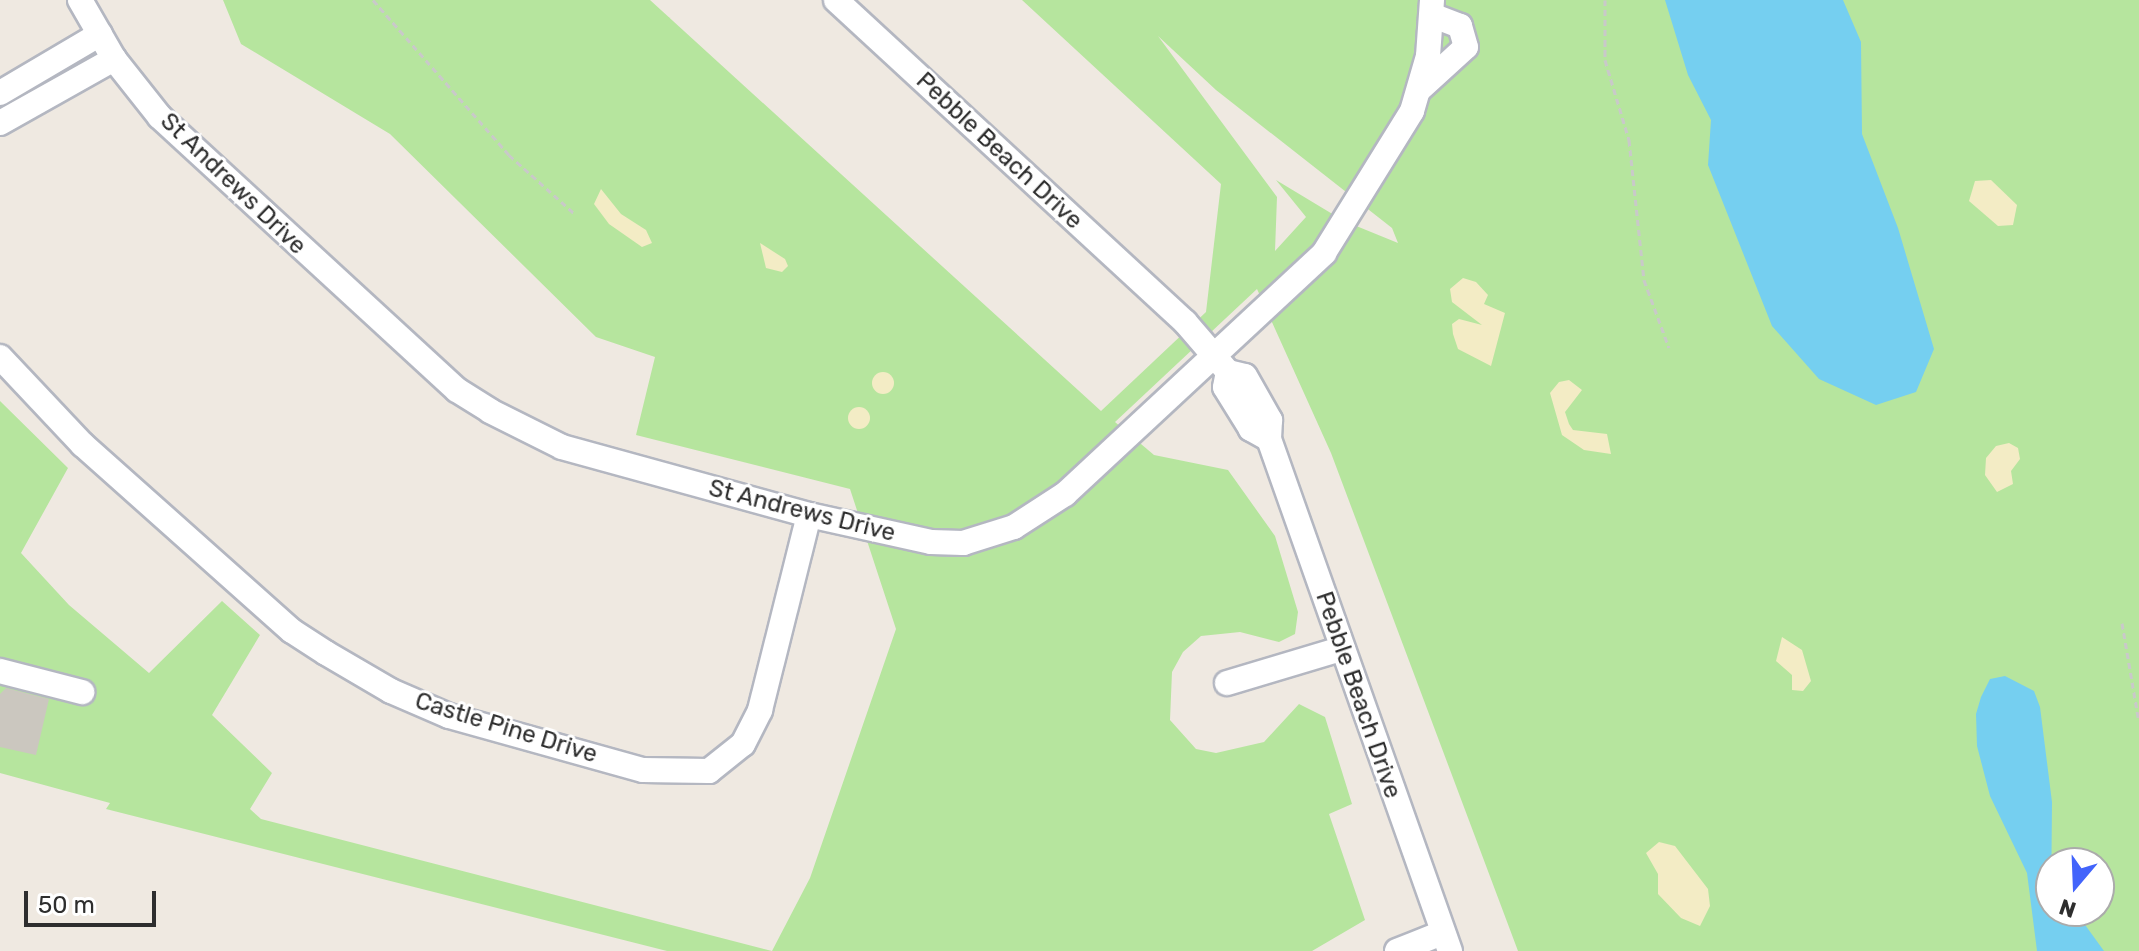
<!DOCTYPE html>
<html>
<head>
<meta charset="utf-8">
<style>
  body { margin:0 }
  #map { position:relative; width:2139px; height:951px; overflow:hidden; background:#efe9e1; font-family:Rubik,sans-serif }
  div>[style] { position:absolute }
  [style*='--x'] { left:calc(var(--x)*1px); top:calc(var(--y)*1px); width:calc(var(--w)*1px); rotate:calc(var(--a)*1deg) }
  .green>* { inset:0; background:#b6e59e }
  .sand>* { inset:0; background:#f3ecc5 }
  .round { border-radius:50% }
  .water>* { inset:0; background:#75cff0 }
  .building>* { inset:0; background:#cbc7bf }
  .path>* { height:3px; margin-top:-1.5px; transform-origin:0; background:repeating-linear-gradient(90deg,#c9c9c9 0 6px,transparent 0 10px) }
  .roads { filter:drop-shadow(2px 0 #b4b7c1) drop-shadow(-2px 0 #b4b7c1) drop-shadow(0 2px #b4b7c1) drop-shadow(0 -2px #b4b7c1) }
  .minor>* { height:24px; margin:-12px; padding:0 12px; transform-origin:12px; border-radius:12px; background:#fff }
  span { translate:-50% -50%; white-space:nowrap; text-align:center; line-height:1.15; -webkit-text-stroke:6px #fff; paint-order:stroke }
  .street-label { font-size:24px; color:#2e2e2e }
  .north { position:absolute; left:2035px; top:847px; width:80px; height:80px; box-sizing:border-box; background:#fff; border:2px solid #ababab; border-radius:50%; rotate:199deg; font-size:22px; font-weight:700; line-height:32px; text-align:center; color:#2e2e2e }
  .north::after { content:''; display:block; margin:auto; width:28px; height:36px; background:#4264fb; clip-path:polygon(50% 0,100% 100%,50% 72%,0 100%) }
  .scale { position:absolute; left:24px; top:891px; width:132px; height:36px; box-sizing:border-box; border:4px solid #2e2e2e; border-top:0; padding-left:10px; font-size:24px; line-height:28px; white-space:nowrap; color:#2e2e2e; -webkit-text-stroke:6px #fff; paint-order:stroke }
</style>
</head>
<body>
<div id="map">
  <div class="green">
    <div style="clip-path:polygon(evenodd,223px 0,650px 0,1101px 411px,1206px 312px,1221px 184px,1022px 0,2139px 0,2139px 951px,1518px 951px,1331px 453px,1257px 289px,1115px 422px,1154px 455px,1228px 470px,1275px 536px,1298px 612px,1295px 634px,1279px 642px,1240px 632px,1201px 636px,1183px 652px,1172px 672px,1170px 720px,1196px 749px,1216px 753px,1264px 742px,1299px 704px,1325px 717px,1352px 804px,1329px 814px,1365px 920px,1312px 951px,667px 951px,106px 809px,110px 803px,0 773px,0 401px,68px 468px,21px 553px,69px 605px,149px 673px,222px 601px,260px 635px,212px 715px,272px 773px,250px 809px,261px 819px,772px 951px,810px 878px,896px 629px,850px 489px,636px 435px,655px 357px,596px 337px,390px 134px,241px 44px,223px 0,1158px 36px,1216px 90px,1392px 228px,1398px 243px,1344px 221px,1276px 180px,1306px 217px,1275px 251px,1277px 197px,1158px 36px,223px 0,2051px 863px,2099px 863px,2099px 911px,2051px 911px,2051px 863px)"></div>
  </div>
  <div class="sand">
    <div style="clip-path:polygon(1991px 180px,2017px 205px,2013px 225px,1998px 226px,1969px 201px,1975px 181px)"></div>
    <div style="clip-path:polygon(601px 189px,621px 214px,646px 230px,652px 243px,642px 247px,609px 224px,594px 204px)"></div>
    <div style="clip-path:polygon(760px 243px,785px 259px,788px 266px,782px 272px,766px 268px)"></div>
    <div style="clip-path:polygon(1463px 278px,1476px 282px,1488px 295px,1484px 304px,1505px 313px,1491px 366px,1458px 349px,1453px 334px,1452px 324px,1459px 319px,1482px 325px,1452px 302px,1450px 289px)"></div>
    <div class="round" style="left:872px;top:372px;width:22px;height:22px"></div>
    <div style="clip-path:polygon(1569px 380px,1582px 390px,1565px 412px,1569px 424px,1573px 430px,1607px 434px,1611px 454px,1584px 450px,1562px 435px,1550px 393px,1559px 382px)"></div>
    <div class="round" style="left:848px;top:407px;width:22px;height:22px"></div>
    <div style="clip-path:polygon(2009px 443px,2018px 448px,2020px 459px,2011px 471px,2013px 484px,1997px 492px,1985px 475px,1986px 458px,1996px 446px)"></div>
    <div style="clip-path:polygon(1782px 637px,1802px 650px,1811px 681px,1803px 691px,1792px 690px,1792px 675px,1776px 661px)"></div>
    <div style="clip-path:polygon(1659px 842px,1675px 846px,1708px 889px,1710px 906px,1700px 926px,1681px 918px,1658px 894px,1658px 874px,1646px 853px)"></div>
  </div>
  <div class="water">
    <div style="clip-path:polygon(1665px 0,1843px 0,1861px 42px,1862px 134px,1898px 228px,1934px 349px,1916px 392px,1876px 405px,1819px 379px,1772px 326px,1708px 165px,1711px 120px,1688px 75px)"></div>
    <div style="clip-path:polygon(2005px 676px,2034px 691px,2040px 707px,2052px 802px,2051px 911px,2075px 911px,2104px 951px,2037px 951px,2027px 873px,1990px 796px,1977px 746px,1976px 714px,1981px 697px,1990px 679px)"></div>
  </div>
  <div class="building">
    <div style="clip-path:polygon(6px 688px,49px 699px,36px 755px,0 747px,0 694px)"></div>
  </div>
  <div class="path">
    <div style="--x:373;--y:0;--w:206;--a:48.7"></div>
    <div style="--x:509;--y:155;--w:89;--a:41.8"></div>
    <div style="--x:1605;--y:0;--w:60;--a:90"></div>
    <div style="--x:1605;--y:60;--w:84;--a:73.3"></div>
    <div style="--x:1629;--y:140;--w:141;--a:83.9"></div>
    <div style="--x:1644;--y:280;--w:72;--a:69.8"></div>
    <div style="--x:2122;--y:623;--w:100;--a:80.3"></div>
  </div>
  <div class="roads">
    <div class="minor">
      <div style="--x:80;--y:0;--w:68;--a:60"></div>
      <div style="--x:114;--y:59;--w:74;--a:51.6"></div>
      <div style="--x:160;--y:117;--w:403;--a:42.6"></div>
      <div style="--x:457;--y:390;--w:39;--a:32"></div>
      <div style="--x:490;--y:411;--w:80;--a:26.6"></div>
      <div style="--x:562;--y:447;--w:256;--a:15.4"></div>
      <div style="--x:809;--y:515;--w:125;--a:12.5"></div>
      <div style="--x:931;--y:542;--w:32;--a:2"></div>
      <div style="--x:963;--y:543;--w:53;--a:-17.4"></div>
      <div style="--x:1014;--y:527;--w:61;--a:-32.9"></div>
      <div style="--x:1065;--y:494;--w:354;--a:-42.9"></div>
      <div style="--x:1324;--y:253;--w:167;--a:-58.2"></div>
      <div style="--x:1412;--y:111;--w:57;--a:-73.8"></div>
      <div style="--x:1428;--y:56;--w:56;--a:-85.9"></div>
      <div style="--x:836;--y:0;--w:475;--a:42.7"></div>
      <div style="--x:1185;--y:322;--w:66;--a:49.3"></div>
      <div style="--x:1228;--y:372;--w:17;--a:13"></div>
      <div style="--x:1245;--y:376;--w:51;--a:60.4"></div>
      <div style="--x:1270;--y:420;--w:19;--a:93"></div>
      <div style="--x:1269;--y:439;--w:21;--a:-151"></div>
      <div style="--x:1251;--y:429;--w:49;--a:-121.8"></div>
      <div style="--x:1225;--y:387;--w:15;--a:-79"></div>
      <div style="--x:1420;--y:89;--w:62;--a:-42.4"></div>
      <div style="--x:1466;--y:47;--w:22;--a:-106"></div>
      <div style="--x:1460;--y:26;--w:30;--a:-159"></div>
      <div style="--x:0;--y:93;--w:116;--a:-30.5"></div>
      <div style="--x:0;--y:123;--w:131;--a:-29.3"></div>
      <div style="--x:0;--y:357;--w:120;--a:46.7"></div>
      <div style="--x:82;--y:444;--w:281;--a:41.7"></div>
      <div style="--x:292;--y:631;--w:40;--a:32.9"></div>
      <div style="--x:326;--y:653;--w:75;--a:30.3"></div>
      <div style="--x:391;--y:691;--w:63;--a:23.3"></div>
      <div style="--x:449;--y:716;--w:201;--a:15.6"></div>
      <div style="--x:643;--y:770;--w:66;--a:0.9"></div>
      <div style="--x:709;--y:771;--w:43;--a:-38.5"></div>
      <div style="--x:743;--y:744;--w:38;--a:-63"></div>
      <div style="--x:760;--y:710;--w:201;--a:-75.9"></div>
      <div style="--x:1269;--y:439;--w:543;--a:70.53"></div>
      <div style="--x:0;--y:671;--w:85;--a:14.4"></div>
      <div style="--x:1227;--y:683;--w:118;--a:-16.7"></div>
      <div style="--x:1397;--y:951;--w:48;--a:-21.8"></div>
    </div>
  </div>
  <div class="street-label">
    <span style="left:999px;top:151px;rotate:43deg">Pebble Beach Drive</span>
    <span style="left:233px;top:184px;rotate:44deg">St Andrews Drive</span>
    <span style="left:802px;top:511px;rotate:14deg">St Andrews Drive</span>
    <span style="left:1358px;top:695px;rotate:71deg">Pebble Beach Drive</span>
    <span style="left:506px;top:728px;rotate:17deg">Castle Pine Drive</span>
  </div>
  <div class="north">N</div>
  <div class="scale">50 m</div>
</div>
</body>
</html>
